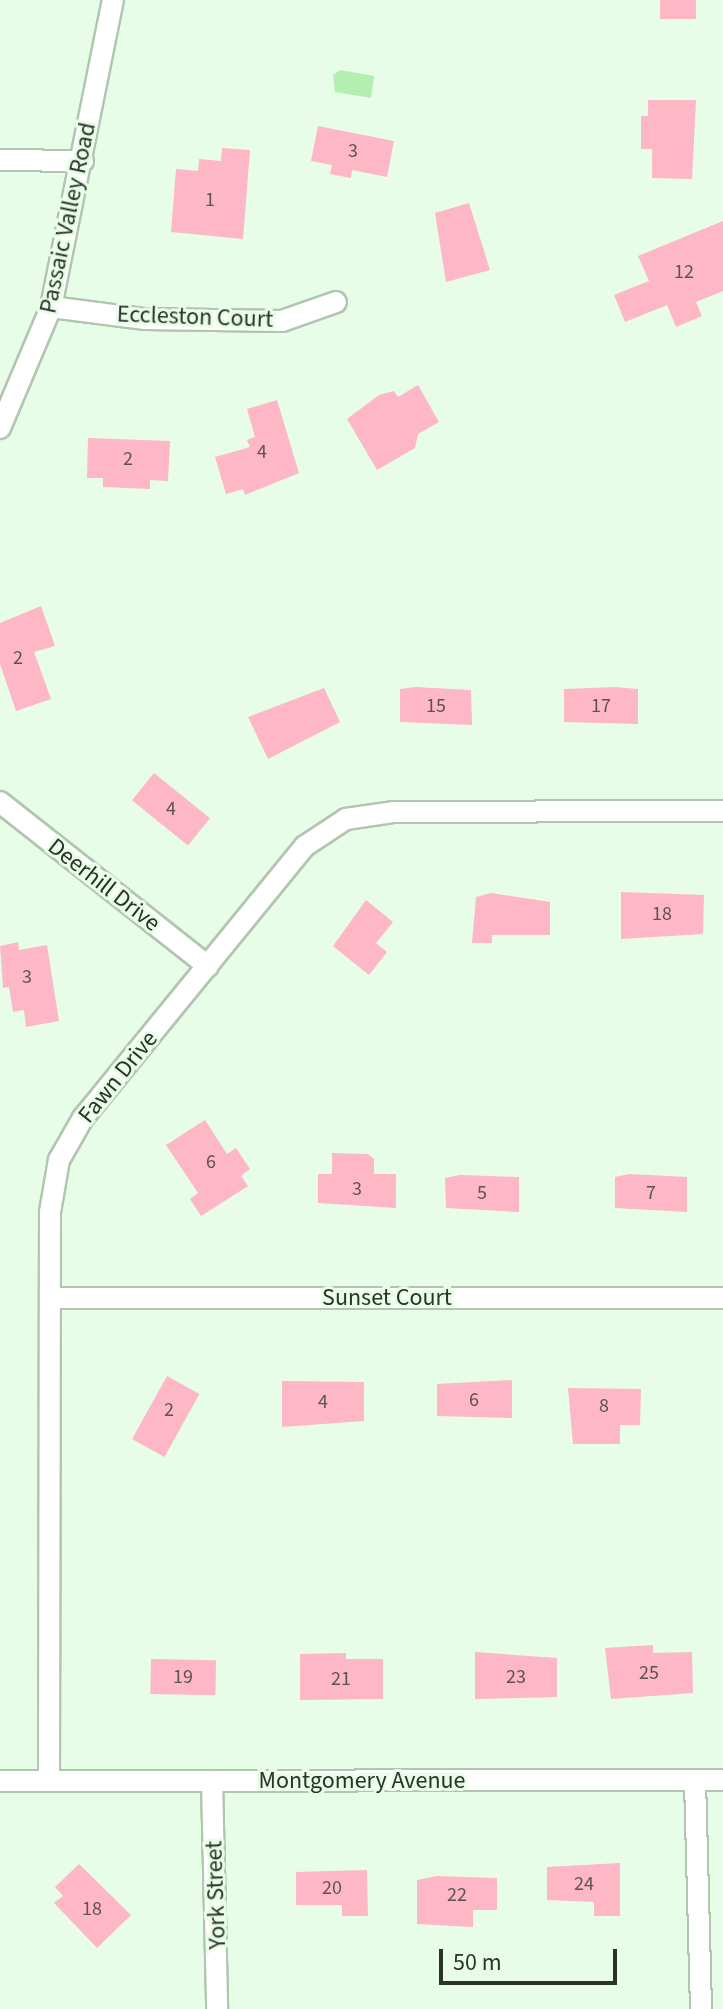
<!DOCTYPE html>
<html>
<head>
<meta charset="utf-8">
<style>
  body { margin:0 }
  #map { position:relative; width:723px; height:2009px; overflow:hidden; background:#e8fde7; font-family:"Source Sans 3",sans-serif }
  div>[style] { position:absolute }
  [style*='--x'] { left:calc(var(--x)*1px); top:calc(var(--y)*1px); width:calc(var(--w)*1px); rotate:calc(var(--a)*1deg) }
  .water>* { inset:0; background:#b3efb1 }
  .building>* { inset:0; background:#fdb7c6; transform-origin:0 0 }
  .roads { filter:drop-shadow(2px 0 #b1c5b0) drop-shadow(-2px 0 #b1c5b0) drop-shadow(0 2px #b1c5b0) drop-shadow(0 -2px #b1c5b0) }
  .street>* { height:20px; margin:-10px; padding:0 10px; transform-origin:10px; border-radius:10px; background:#fff }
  span { translate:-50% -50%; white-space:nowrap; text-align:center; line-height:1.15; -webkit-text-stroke:6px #e8fde7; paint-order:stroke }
  .number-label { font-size:20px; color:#5f5351 }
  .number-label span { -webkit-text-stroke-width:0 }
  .street-label { font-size:24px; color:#2a322a }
  .scale { position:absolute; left:439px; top:1949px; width:178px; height:36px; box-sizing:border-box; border:4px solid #2a322a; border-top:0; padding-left:10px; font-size:24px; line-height:28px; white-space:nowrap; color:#2a322a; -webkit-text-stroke:6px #e8fde7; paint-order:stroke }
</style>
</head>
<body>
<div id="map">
  <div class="water">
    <div style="clip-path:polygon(340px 70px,374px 76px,371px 98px,335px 92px,333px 75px)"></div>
  </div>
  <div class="building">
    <div style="left:660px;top:0;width:36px;height:19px"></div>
    <div style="clip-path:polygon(648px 100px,696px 100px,692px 179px,652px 178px,652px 149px,641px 149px,641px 116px,648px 116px)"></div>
    <div style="clip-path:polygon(318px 126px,394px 141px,387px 177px,352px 170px,351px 178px,330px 174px,332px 165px,311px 161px)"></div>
    <div style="clip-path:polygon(222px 148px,250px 150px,243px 239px,171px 232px,176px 169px,198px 171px,199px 159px,221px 161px)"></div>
    <div style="clip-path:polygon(469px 203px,490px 270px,446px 282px,435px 213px)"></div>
    <div style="clip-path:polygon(723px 221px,723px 291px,696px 302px,702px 316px,676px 327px,667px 305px,625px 322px,614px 295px,649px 281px,638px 256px)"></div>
    <div style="clip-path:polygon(418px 385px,439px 422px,418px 434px,415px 448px,377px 470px,347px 419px,379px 395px,394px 391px,398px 397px)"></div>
    <div style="clip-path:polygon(277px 400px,299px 473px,245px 495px,243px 489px,226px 494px,215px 457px,250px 447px,247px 440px,255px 437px,247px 409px)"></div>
    <div style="clip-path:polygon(88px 438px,170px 441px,168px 481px,150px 480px,150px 489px,103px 487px,103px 478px,87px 478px)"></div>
    <div style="clip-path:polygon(41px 606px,55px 646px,34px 652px,51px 699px,16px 711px,0 664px,0 623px)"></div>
    <div style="clip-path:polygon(415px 687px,471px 690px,472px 725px,400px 722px,400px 689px)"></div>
    <div style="clip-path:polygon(615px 687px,638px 689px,638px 724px,564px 722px,564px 689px)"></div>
    <div style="clip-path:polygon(324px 688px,340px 722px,268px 759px,248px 717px)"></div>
    <div style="left:154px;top:773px;width:72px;height:35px;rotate:39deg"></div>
    <div style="clip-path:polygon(621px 892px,704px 895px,703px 934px,621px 939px)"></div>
    <div style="clip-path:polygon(491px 893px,550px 902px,550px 935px,492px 935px,492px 943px,472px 943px,476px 897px)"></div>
    <div style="clip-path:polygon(366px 900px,393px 922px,376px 943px,387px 952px,369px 975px,333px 946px)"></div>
    <div style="clip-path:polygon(18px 942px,19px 950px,47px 945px,59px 1021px,26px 1027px,24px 1010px,13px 1012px,9px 987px,3px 988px,0 946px)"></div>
    <div style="clip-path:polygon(205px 1120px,227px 1154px,236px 1148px,250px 1169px,241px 1176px,248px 1186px,201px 1216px,190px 1199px,198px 1193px,166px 1145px)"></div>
    <div style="clip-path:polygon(332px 1153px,368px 1154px,374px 1159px,374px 1174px,396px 1174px,396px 1208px,318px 1203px,318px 1174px,332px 1174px)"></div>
    <div style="clip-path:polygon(629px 1174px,687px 1177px,687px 1212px,615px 1208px,615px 1177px)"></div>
    <div style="clip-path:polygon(460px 1175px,519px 1177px,519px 1212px,446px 1208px,445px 1178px)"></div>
    <div style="left:167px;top:1376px;width:37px;height:72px;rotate:29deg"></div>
    <div style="clip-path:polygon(512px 1380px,512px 1418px,437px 1416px,437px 1384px)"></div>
    <div style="clip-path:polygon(282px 1381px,364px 1382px,364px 1421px,282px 1427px)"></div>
    <div style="clip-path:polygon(568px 1388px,641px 1389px,640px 1425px,620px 1425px,620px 1444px,573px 1444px)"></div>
    <div style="clip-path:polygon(653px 1645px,653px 1653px,692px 1652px,693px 1693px,611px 1699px,605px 1648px)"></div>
    <div style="clip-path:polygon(475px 1652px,557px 1658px,557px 1697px,475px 1699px)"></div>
    <div style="clip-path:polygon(346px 1653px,346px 1659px,383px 1659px,383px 1699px,300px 1700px,300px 1654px)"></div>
    <div style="left:151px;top:1659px;width:65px;height:35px;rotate:1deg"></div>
    <div style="clip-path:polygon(620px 1863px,620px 1916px,594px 1916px,594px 1902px,547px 1900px,547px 1867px)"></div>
    <div style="clip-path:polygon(79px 1864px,131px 1915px,97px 1948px,54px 1903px,63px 1896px,55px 1887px)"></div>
    <div style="clip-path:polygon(367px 1870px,368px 1916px,342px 1916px,342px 1905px,296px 1905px,296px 1872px)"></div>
    <div style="clip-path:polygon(437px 1876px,497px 1878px,497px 1910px,473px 1910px,473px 1927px,417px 1924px,417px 1880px)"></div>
  </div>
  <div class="roads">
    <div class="street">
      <div style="--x:0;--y:160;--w:83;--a:0.7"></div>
      <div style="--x:51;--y:307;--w:95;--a:7.3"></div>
      <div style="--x:145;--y:319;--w:137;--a:0.8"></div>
      <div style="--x:282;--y:321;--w:57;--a:-19.4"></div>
      <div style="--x:0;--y:428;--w:131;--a:-67.1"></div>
      <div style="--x:51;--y:307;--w:313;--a:-78.6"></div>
      <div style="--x:0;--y:802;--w:265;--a:38.3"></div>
      <div style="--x:50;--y:1298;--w:673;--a:0"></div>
      <div style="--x:695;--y:1780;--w:229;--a:88.5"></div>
      <div style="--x:0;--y:1781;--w:723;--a:-0.08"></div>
      <div style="--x:49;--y:1781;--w:569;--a:-89.9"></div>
      <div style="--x:50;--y:1212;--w:53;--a:-80.2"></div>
      <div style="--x:59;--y:1160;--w:48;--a:-60.3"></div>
      <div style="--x:83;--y:1118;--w:351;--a:-50.8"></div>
      <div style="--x:305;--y:846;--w:49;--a:-33.4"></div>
      <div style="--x:346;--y:819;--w:49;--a:-8.3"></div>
      <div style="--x:394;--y:812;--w:329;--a:-0.2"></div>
      <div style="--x:212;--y:1781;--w:228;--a:88.7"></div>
    </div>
  </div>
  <div class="number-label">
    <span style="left:353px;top:151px">3</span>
    <span style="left:210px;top:200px">1</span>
    <span style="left:684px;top:272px">12</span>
    <span style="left:262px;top:452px">4</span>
    <span style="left:128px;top:459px">2</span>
    <span style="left:18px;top:658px">2</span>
    <span style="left:436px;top:706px">15</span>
    <span style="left:601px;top:706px">17</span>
    <span style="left:171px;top:809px">4</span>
    <span style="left:662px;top:914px">18</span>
    <span style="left:27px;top:977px">3</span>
    <span style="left:211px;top:1162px">6</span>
    <span style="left:357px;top:1189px">3</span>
    <span style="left:482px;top:1193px">5</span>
    <span style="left:651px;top:1193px">7</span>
    <span style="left:474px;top:1400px">6</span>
    <span style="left:323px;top:1402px">4</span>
    <span style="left:604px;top:1406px">8</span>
    <span style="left:169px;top:1410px">2</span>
    <span style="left:649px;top:1673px">25</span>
    <span style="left:183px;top:1677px">19</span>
    <span style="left:516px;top:1677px">23</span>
    <span style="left:341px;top:1679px">21</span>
    <span style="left:584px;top:1884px">24</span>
    <span style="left:332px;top:1888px">20</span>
    <span style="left:457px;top:1895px">22</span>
    <span style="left:92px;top:1909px">18</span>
  </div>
  <div class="street-label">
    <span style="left:68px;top:218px;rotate:-78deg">Passaic Valley Road</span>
    <span style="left:195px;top:317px;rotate:2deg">Eccleston Court</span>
    <span style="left:104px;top:885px;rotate:38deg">Deerhill Drive</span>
    <span style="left:118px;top:1077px;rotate:-51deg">Fawn Drive</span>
    <span style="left:387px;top:1298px">Sunset Court</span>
    <span style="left:362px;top:1781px">Montgomery Avenue</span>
    <span style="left:216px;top:1895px;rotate:-92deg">York Street</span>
  </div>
  <div class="scale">50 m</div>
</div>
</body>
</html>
